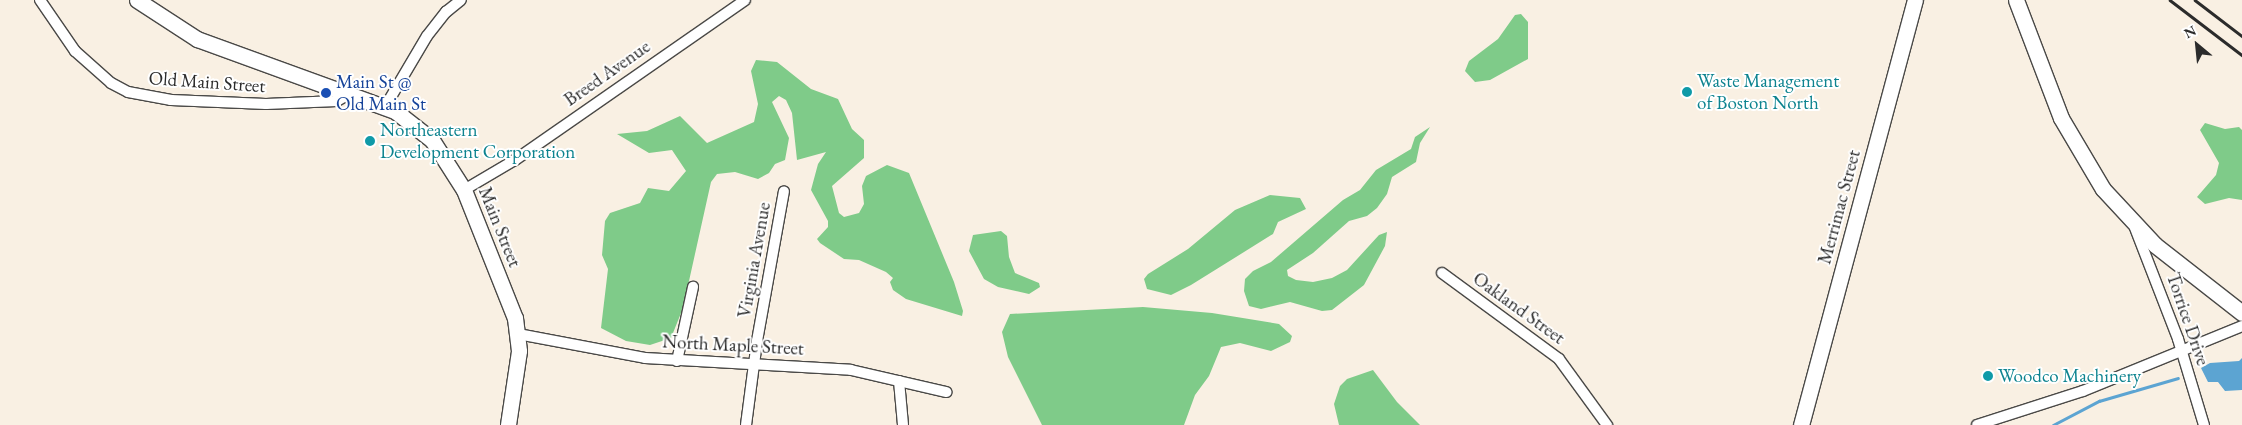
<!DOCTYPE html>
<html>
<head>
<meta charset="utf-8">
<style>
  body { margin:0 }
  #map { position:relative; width:2242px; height:425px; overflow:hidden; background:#f9f0e3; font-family:"EB Garamond",serif }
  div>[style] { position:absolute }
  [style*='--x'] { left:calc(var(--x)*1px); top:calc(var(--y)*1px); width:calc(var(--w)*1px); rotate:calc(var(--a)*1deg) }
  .green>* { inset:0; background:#7fcb89 }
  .water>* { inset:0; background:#5ca4d2 }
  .stream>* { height:2.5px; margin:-1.25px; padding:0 1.25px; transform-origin:1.25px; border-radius:1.25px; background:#5ca4d2 }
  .roads { filter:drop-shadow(1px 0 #4a4947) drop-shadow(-1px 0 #4a4947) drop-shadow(0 1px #4a4947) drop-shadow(0 -1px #4a4947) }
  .minor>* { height:10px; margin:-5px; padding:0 5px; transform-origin:5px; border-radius:5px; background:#fff }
  .secondary>* { height:15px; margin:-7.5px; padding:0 7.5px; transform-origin:7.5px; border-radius:7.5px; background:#fff }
  .rail>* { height:2.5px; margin:-1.25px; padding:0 1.25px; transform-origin:1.25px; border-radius:1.25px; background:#2b2b2b }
  .dots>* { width:14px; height:14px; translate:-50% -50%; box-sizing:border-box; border:2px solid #fff; border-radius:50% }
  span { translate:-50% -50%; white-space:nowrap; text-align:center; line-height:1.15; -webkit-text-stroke:4px #fff; paint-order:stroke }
  .street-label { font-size:19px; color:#2b2b2b }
  .culture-label { font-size:19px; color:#0d838f }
  .left { translate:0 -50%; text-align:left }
  .transit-label { font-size:19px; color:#164399 }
  .north { position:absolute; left:2172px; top:20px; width:50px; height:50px; -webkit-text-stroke:4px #fff; paint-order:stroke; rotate:332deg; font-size:14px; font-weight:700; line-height:20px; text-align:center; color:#2b2b2b }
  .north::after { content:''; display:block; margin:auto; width:18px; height:22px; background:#2b2b2b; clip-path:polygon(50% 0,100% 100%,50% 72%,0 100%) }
</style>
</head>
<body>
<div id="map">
  <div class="green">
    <div style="clip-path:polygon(1521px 14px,1528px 22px,1528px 59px,1490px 80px,1475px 82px,1465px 71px,1469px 61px,1498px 39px,1515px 15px)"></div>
    <div style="clip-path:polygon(756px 60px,777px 62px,811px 89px,838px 99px,852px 129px,864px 140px,864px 158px,832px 186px,839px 213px,844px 217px,859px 213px,864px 204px,862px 186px,866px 176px,887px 165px,909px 173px,954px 282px,963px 311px,962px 316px,906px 299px,893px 290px,890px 282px,893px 278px,886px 272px,859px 260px,844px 259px,820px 243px,817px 239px,828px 227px,828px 221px,811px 190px,818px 164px,826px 152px,797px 160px,792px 113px,786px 100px,779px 96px,772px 102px,789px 138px,785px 160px,775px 164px,769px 173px,758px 179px,735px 172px,717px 174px,711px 182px,683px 308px,671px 338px,650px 345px,626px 341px,601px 328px,608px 269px,602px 255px,605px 221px,610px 213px,640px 203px,648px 188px,669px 191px,686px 171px,672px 150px,649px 153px,617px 134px,647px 131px,680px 116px,707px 143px,754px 122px,758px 104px,751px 71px)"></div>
    <div style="clip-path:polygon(2205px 123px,2225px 129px,2239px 127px,2242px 130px,2242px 200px,2229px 198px,2205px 204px,2197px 197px,2216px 175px,2219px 163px,2200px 130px)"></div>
    <div style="clip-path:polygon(1430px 127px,1420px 143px,1416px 162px,1392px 177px,1387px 194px,1377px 208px,1367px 216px,1349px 221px,1313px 253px,1287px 270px,1288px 276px,1296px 280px,1313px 282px,1332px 278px,1347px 270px,1379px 235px,1387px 232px,1385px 246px,1364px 285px,1332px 310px,1322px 311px,1290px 302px,1261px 309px,1249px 306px,1244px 291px,1245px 279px,1253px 271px,1271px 262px,1343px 200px,1360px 190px,1376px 170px,1411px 149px,1415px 137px)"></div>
    <div style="clip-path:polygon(1270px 195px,1300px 198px,1306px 209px,1278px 222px,1273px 234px,1191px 285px,1171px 295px,1147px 289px,1144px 279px,1148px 274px,1188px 249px,1235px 210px)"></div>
    <div style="clip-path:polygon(1001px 231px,1007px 236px,1009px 257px,1015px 273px,1039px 283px,1040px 287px,1029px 294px,998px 287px,984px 279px,969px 251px,973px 235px)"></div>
    <div style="clip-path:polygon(1143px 307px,1212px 313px,1279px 324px,1292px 336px,1290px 342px,1271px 351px,1240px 343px,1221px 347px,1209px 376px,1195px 395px,1184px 425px,1042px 425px,1008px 357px,1002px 332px,1010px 314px)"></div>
    <div style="clip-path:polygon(1373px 370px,1397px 402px,1420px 425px,1339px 425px,1334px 404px,1340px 386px,1347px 379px)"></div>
  </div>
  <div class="water">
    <div style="clip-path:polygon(2242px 358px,2242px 390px,2225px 391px,2218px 382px,2208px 382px,2201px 368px,2210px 363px,2239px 361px)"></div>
  </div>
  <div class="stream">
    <div style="--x:2053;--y:425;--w:52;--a:-27.6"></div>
    <div style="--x:2099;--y:401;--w:82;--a:-16.2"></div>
  </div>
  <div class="roads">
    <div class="minor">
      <div style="--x:40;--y:0;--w:62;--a:55.5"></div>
      <div style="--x:75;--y:51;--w:48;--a:41.6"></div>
      <div style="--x:111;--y:83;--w:19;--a:28"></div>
      <div style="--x:128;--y:92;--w:44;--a:10.5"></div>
      <div style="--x:171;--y:100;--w:95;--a:2.4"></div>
      <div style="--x:266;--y:104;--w:71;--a:-2.4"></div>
      <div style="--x:337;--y:101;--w:16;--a:-30"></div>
      <div style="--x:385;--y:107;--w:82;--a:-59.4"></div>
      <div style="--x:427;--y:36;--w:31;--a:-52"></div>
      <div style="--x:446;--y:12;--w:19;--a:-39"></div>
      <div style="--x:464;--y:190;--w:59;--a:-30.5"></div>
      <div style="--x:515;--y:160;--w:280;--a:-34.8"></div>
      <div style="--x:2135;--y:228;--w:119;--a:68.8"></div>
      <div style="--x:2178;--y:339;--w:90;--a:73.2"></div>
      <div style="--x:1442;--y:273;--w:145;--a:36.3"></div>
      <div style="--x:1559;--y:359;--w:82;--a:54"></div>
      <div style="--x:518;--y:334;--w:129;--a:10.7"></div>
      <div style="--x:645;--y:358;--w:206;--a:3.3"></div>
      <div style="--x:851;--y:370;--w:98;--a:13"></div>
      <div style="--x:677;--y:361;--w:76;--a:-77.8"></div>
      <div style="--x:899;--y:381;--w:44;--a:84.8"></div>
      <div style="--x:746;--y:425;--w:85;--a:-82.5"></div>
      <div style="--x:757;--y:341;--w:152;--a:-79.8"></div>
      <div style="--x:1977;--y:425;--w:111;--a:-17.8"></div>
      <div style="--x:2083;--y:391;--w:172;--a:-22.2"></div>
    </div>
    <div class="secondary">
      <div style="--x:137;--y:0;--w:72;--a:33"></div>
      <div style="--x:197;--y:39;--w:211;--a:20"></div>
      <div style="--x:395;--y:111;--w:47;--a:38.1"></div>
      <div style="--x:432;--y:140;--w:59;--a:57.4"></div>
      <div style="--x:464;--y:190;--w:138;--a:68.3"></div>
      <div style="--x:515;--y:318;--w:33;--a:83"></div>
      <div style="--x:519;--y:351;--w:75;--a:98.5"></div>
      <div style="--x:2016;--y:0;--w:126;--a:69.1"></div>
      <div style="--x:2061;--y:118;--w:82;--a:59.4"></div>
      <div style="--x:2103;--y:189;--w:76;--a:47.1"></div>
      <div style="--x:2155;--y:245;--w:110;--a:38"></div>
      <div style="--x:1801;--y:425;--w:440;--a:-75"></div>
    </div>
  </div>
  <div class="rail">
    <div style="--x:2170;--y:0;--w:91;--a:37.4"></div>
    <div style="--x:2195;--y:0;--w:59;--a:37.5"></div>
  </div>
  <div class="dots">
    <div style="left:1687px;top:92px;background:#0f9aa8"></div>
    <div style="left:326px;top:93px;background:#1a4fb4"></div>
    <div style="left:370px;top:141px;background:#0f9aa8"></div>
    <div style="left:1988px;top:376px;background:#0f9aa8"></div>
  </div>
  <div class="street-label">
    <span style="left:607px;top:73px;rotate:-35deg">Breed Avenue</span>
    <span style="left:207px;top:82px;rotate:4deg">Old Main Street</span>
    <span style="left:1839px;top:207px;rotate:-75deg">Merrimac Street</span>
    <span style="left:500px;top:227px;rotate:68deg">Main Street</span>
    <span style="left:754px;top:260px;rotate:-80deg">Virginia Avenue</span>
    <span style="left:1519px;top:308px;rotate:36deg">Oakland Street</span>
    <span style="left:2188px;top:319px;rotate:71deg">Torrice Drive</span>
    <span style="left:733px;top:345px;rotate:3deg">North Maple Street</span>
  </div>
  <div class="culture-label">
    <span class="left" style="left:1697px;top:92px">Waste Management<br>of Boston North</span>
    <span class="left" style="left:380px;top:141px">Northeastern<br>Development Corporation</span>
    <span class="left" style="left:1998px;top:376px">Woodco Machinery</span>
  </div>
  <div class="transit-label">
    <span class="left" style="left:336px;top:93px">Main St @<br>Old Main St</span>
  </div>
  <div class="north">N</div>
</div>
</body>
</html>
